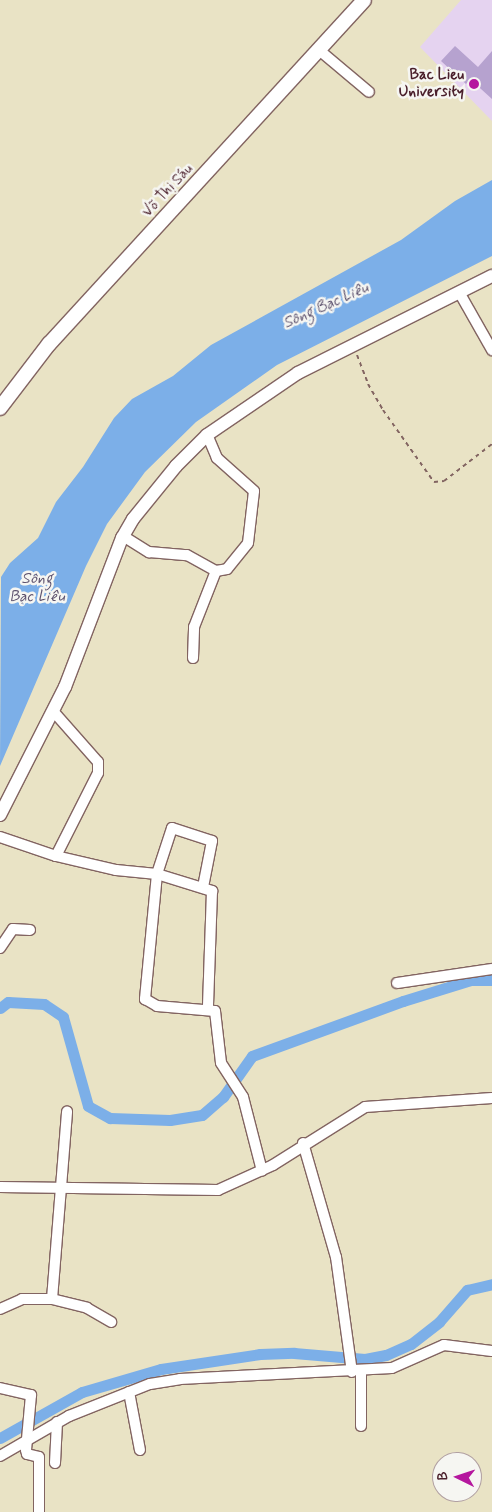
<!DOCTYPE html>
<html>
<head>
<meta charset="utf-8">
<style>
  body { margin:0 }
  #map { position:relative; width:492px; height:1512px; overflow:hidden; background:#e9e3c5; font-family:Mynerve,sans-serif }
  div>[style] { position:absolute }
  [style*='--x'] { left:calc(var(--x)*1px); top:calc(var(--y)*1px); width:calc(var(--w)*1px); rotate:calc(var(--a)*1deg) }
  .built>* { inset:0; background:#e5d3f0 }
  .water>* { inset:0; background:#7cafe8 }
  .canal>* { height:11px; margin:-5.5px; padding:0 5.5px; transform-origin:5.5px; border-radius:5.5px; background:#7cafe8 }
  .building>* { inset:0; background:#b6a2cf }
  .path>* { height:2px; margin-top:-1px; transform-origin:0; background:repeating-linear-gradient(90deg,#826461 0 4px,transparent 0 8px) }
  .roads { filter:drop-shadow(1px 0 #826461) drop-shadow(-1px 0 #826461) drop-shadow(0 1px #826461) drop-shadow(0 -1px #826461) }
  .minor>* { height:10px; margin:-5px; padding:0 5px; transform-origin:5px; border-radius:5px; background:#fff }
  .tertiary>* { height:12px; margin:-6px; padding:0 6px; transform-origin:6px; border-radius:6px; background:#fff }
  .secondary>* { height:14px; margin:-7px; padding:0 7px; transform-origin:7px; border-radius:7px; background:#fff }
  .dots>* { width:14px; height:14px; translate:-50% -50%; box-sizing:border-box; border:2px solid #f6f6f2; border-radius:50% }
  span { translate:-50% -50%; white-space:nowrap; text-align:center; line-height:1.15; -webkit-text-stroke:5px #f6f6f2; paint-order:stroke }
  .poi-label { font-size:15px; color:#4a1f2b; font-weight:700 }
  .right { translate:-100% -50%; text-align:right }
  .street-label { font-size:15px; color:#4a1f2b }
  .water-label { font-size:16px; color:#5c516d; font-style:italic }
  .north { position:absolute; left:432px; top:1452px; width:50px; height:50px; box-sizing:border-box; background:#f6f6f2; border:1px solid #b1a0a2; border-radius:50%; rotate:274deg; font-size:14px; font-weight:700; line-height:20px; text-align:center; color:#4a1f2b }
  .north::after { content:''; display:block; margin:auto; width:18px; height:22px; background:#b5179e; clip-path:polygon(50% 0,100% 100%,50% 72%,0 100%) }
</style>
</head>
<body>
<div id="map">
  <div class="built">
    <div style="clip-path:polygon(461px 0,492px 0,492px 121px,420px 47px)"></div>
  </div>
  <div class="water">
    <div style="clip-path:polygon(492px 180px,492px 256px,277px 365px,196px 422px,145px 472px,107px 524px,86px 566px,0 766px,1px 577px,10px 563px,38px 538px,56px 502px,83px 467px,114px 418px,132px 399px,173px 376px,211px 345px,401px 240px,455px 201px)"></div>
  </div>
  <div class="canal">
    <div style="--x:0;--y:1008;--w:10;--a:-37"></div>
    <div style="--x:8;--y:1002;--w:36;--a:3"></div>
    <div style="--x:44;--y:1004;--w:23;--a:34"></div>
    <div style="--x:63;--y:1017;--w:92;--a:74.3"></div>
    <div style="--x:88;--y:1106;--w:25;--a:29"></div>
    <div style="--x:110;--y:1118;--w:60;--a:1.9"></div>
    <div style="--x:170;--y:1120;--w:32;--a:-9"></div>
    <div style="--x:202;--y:1115;--w:28;--a:-41"></div>
    <div style="--x:223;--y:1097;--w:50;--a:-54.7"></div>
    <div style="--x:252;--y:1056;--w:161;--a:-20"></div>
    <div style="--x:403;--y:1001;--w:71;--a:-17.2"></div>
    <div style="--x:471;--y:980;--w:21;--a:0"></div>
    <div style="--x:0;--y:1438;--w:94;--a:-29.3"></div>
    <div style="--x:82;--y:1392;--w:82;--a:-16.2"></div>
    <div style="--x:161;--y:1369;--w:100;--a:-8.6"></div>
    <div style="--x:260;--y:1354;--w:34;--a:-2"></div>
    <div style="--x:294;--y:1353;--w:71;--a:4.8"></div>
    <div style="--x:365;--y:1359;--w:21;--a:-11"></div>
    <div style="--x:386;--y:1355;--w:27;--a:-24"></div>
    <div style="--x:411;--y:1344;--w:36;--a:-38"></div>
    <div style="--x:439;--y:1322;--w:43;--a:-48.8"></div>
    <div style="--x:467;--y:1290;--w:26;--a:-13"></div>
  </div>
  <div class="building">
    <div style="clip-path:polygon(455px 46px,478px 67px,492px 51px,492px 99px,470px 79px,466px 84px,441px 61px)"></div>
  </div>
  <div class="path">
    <div style="--x:357;--y:355;--w:31;--a:69"></div>
    <div style="--x:368;--y:384;--w:30;--a:60"></div>
    <div style="--x:383;--y:410;--w:88;--a:54.7"></div>
    <div style="--x:434;--y:482;--w:10;--a:-6"></div>
    <div style="--x:444;--y:481;--w:61;--a:-37.6"></div>
  </div>
  <div class="roads">
    <div class="minor">
      <div style="--x:319;--y:50;--w:65;--a:40"></div>
      <div style="--x:459;--y:292;--w:67;--a:60.4"></div>
      <div style="--x:123;--y:536;--w:31;--a:32"></div>
      <div style="--x:149;--y:552;--w:38;--a:5"></div>
      <div style="--x:187;--y:555;--w:33;--a:29"></div>
      <div style="--x:216;--y:571;--w:11;--a:-10"></div>
      <div style="--x:227;--y:569;--w:33;--a:-51"></div>
      <div style="--x:248;--y:543;--w:52;--a:-83.4"></div>
      <div style="--x:254;--y:491;--w:50;--a:-138.3"></div>
      <div style="--x:217;--y:458;--w:25;--a:-113"></div>
      <div style="--x:193;--y:658;--w:31;--a:-88"></div>
      <div style="--x:194;--y:627;--w:60;--a:-68.6"></div>
      <div style="--x:0;--y:837;--w:59;--a:18.7"></div>
      <div style="--x:56;--y:856;--w:93;--a:-63.2"></div>
      <div style="--x:98;--y:773;--w:11;--a:-90"></div>
      <div style="--x:98;--y:762;--w:68;--a:-131.4"></div>
      <div style="--x:56;--y:856;--w:62;--a:13.1"></div>
      <div style="--x:116;--y:870;--w:41;--a:5.6"></div>
      <div style="--x:157;--y:874;--w:58;--a:17.2"></div>
      <div style="--x:212;--y:891;--w:117;--a:92"></div>
      <div style="--x:203;--y:887;--w:47;--a:-78.9"></div>
      <div style="--x:212;--y:841;--w:42;--a:-162"></div>
      <div style="--x:172;--y:828;--w:48;--a:108.1"></div>
      <div style="--x:157;--y:874;--w:126;--a:95.5"></div>
      <div style="--x:145;--y:999;--w:14;--a:30"></div>
      <div style="--x:157;--y:1006;--w:58;--a:4.9"></div>
      <div style="--x:215;--y:1011;--w:52;--a:83.4"></div>
      <div style="--x:221;--y:1063;--w:40;--a:57.1"></div>
      <div style="--x:243;--y:1097;--w:76;--a:75.6"></div>
      <div style="--x:0;--y:948;--w:23;--a:-56"></div>
      <div style="--x:13;--y:929;--w:17;--a:3"></div>
      <div style="--x:397;--y:983;--w:96;--a:-8.4"></div>
      <div style="--x:303;--y:1143;--w:119;--a:73.9"></div>
      <div style="--x:336;--y:1257;--w:116;--a:82.1"></div>
      <div style="--x:0;--y:1187;--w:218;--a:0.8"></div>
      <div style="--x:218;--y:1190;--w:60;--a:-24.4"></div>
      <div style="--x:273;--y:1165;--w:109;--a:-32.2"></div>
      <div style="--x:365;--y:1107;--w:127;--a:-4.1"></div>
      <div style="--x:52;--y:1299;--w:36;--a:14"></div>
      <div style="--x:87;--y:1308;--w:28;--a:30"></div>
      <div style="--x:0;--y:1309;--w:24;--a:-24"></div>
      <div style="--x:22;--y:1299;--w:30;--a:0"></div>
      <div style="--x:52;--y:1299;--w:188;--a:-85.4"></div>
      <div style="--x:0;--y:1388;--w:32;--a:13"></div>
      <div style="--x:31;--y:1395;--w:55;--a:95.2"></div>
      <div style="--x:26;--y:1450;--w:4;--a:76"></div>
      <div style="--x:27;--y:1454;--w:12;--a:14"></div>
      <div style="--x:39;--y:1457;--w:55;--a:90"></div>
      <div style="--x:129;--y:1392;--w:59;--a:79.3"></div>
      <div style="--x:361;--y:1426;--w:55;--a:-90"></div>
      <div style="--x:0;--y:1456;--w:80;--a:-30.1"></div>
      <div style="--x:69;--y:1416;--w:87;--a:-21.6"></div>
      <div style="--x:150;--y:1384;--w:30;--a:-9"></div>
      <div style="--x:180;--y:1379;--w:212;--a:-3"></div>
      <div style="--x:392;--y:1368;--w:57;--a:-23.9"></div>
      <div style="--x:444;--y:1345;--w:48;--a:7.1"></div>
      <div style="--x:55;--y:1463;--w:41;--a:-87.2"></div>
    </div>
    <div class="tertiary">
      <div style="--x:0;--y:815;--w:144;--a:-63.1"></div>
      <div style="--x:65;--y:687;--w:160;--a:-69.1"></div>
      <div style="--x:122;--y:538;--w:22;--a:-60"></div>
      <div style="--x:133;--y:519;--w:68;--a:-50.9"></div>
      <div style="--x:176;--y:466;--w:44;--a:-45"></div>
      <div style="--x:207;--y:435;--w:110;--a:-34.3"></div>
      <div style="--x:298;--y:373;--w:217;--a:-26.6"></div>
    </div>
    <div class="secondary">
      <div style="--x:0;--y:408;--w:81;--a:-52.6"></div>
      <div style="--x:49;--y:344;--w:466;--a:-47.5"></div>
    </div>
  </div>
  <div class="dots">
    <div style="left:474px;top:84px;background:#b5179e"></div>
  </div>
  <div class="poi-label">
    <span class="right" style="left:464px;top:84px">Bac Lieu<br>University</span>
  </div>
  <div class="street-label">
    <span style="left:168px;top:191px;rotate:-47deg">Võ Thị Sáu</span>
  </div>
  <div class="water-label">
    <span style="left:326px;top:306px;rotate:-24deg">Sông Bạc Liêu</span>
    <span style="left:37px;top:588px">Sông<br>Bạc Liêu</span>
  </div>
  <div class="north">B</div>
</div>
</body>
</html>
